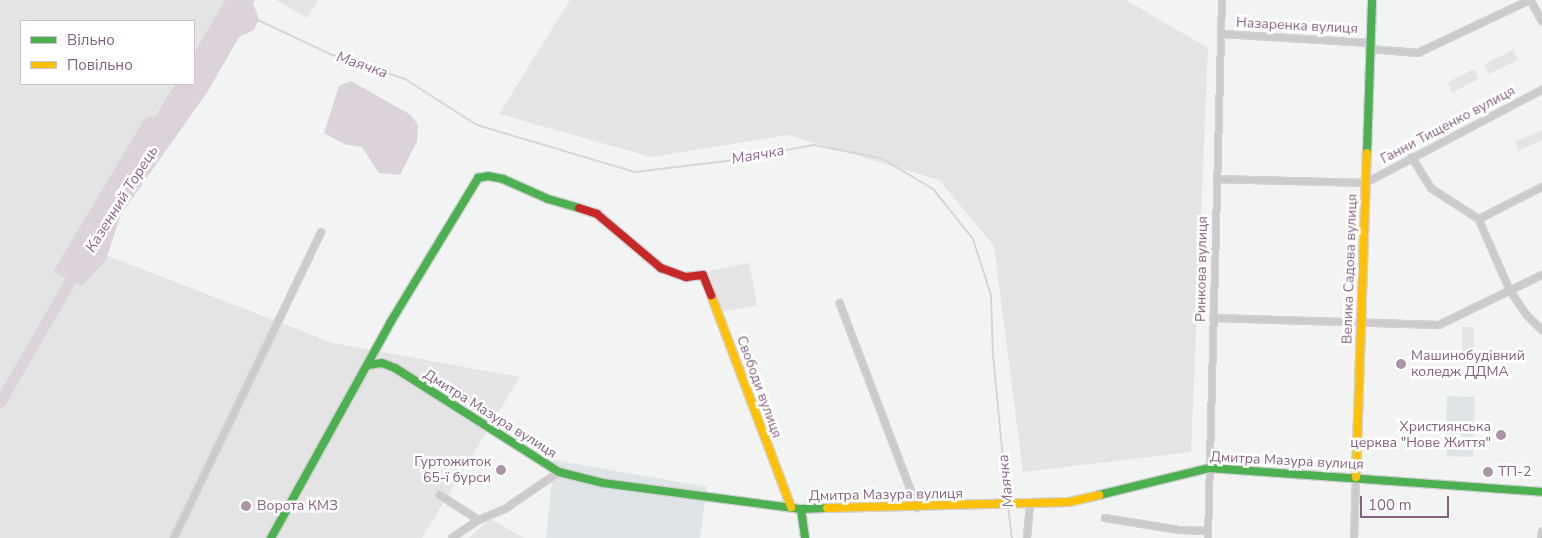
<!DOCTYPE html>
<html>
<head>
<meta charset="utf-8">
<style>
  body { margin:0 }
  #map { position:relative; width:1542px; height:538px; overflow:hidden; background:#f1f4f3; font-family:"Nunito Sans",sans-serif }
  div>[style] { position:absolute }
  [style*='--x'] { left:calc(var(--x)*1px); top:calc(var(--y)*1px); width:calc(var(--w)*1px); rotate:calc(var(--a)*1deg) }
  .built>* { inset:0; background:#e4e4e5; transform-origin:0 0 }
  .green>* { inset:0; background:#dfe5e7; transform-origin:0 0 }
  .water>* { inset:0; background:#dbd2db }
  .stream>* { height:2px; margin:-1px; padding:0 1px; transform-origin:1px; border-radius:1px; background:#dbd2db }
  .river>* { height:11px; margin:-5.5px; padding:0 5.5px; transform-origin:5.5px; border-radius:5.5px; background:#dbd2db }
  .roads { filter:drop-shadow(1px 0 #d2d1d3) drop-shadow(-1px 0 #d2d1d3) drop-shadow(0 1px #d2d1d3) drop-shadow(0 -1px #d2d1d3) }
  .street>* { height:5.5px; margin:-2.75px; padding:0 2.75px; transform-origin:2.75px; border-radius:2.75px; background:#cccacb }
  .fast>* { height:8px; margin:-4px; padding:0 4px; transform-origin:4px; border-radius:4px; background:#4caf50 }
  .slow>* { height:8px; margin:-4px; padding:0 4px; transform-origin:4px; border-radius:4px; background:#ffc107 }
  .jam>* { height:8px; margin:-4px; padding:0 4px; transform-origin:4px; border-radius:4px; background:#c62828 }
  .dots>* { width:14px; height:14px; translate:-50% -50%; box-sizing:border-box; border:2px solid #fff; border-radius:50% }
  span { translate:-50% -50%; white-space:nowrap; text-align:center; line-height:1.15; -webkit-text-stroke:5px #fff; paint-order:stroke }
  .street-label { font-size:14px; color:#84617f }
  .poi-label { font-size:14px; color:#84617f }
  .left { translate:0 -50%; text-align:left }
  .right { translate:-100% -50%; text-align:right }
  .water-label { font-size:15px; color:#8f6690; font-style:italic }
  .legend { position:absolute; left:20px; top:20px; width:175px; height:65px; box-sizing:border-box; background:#fff; border:1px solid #cec0cc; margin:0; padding:6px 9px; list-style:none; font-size:15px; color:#84617f }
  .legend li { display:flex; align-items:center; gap:10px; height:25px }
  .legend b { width:25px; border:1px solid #cec0cc }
  .scale { position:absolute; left:1360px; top:496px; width:89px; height:22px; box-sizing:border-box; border:2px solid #84617f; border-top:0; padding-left:6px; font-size:15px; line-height:18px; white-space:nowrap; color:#84617f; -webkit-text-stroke:4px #fff; paint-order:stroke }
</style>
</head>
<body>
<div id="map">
  <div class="built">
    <div style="clip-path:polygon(0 0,225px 0,194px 53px,194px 21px,21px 21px,21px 84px,175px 84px,72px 242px,333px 343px,520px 377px,422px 538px,0 538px)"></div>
    <div style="clip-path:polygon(276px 0,318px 0,307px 18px)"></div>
    <div style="clip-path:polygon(570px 0,1126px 0,1208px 48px,1191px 452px,1023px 472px,994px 246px,939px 180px,788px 135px,651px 157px,499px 114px)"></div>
    <div style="left:1513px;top:50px;width:11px;height:32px;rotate:63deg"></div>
    <div style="left:1474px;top:69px;width:11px;height:30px;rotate:63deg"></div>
    <div style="clip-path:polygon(1542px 130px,1542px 140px,1519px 151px,1515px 142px)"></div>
    <div style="left:749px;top:263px;width:43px;height:40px;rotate:79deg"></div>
    <div style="left:1462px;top:327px;width:12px;height:34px"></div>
    <div style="clip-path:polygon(490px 519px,524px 538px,469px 538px)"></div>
  </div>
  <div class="green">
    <div style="left:1447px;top:396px;width:28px;height:45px;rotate:2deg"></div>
    <div style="left:1447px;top:443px;width:27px;height:13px;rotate:2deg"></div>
    <div style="clip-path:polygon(554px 460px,707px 487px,700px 538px,546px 538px)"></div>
  </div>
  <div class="water">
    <div style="clip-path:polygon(225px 0,255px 0,253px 3px,259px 19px,254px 30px,239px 37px,208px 91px,121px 214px,106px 260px,82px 286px,53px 272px,145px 118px,155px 116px,175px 84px,194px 84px,194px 53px)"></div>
    <div style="clip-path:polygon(351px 81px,411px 115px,418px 125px,417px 141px,400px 175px,379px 173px,362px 147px,344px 144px,324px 133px,339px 86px)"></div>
  </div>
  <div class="stream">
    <div style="--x:258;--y:20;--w:80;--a:25.3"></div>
    <div style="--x:330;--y:54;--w:79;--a:18.4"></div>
    <div style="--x:405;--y:79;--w:85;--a:32.6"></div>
    <div style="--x:477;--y:125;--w:165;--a:16.6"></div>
    <div style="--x:635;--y:172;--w:92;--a:-6.9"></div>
    <div style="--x:726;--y:161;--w:89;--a:-10.3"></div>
    <div style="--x:814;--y:145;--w:68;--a:11"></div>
    <div style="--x:881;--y:158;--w:61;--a:30.8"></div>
    <div style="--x:933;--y:189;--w:64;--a:51.3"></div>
    <div style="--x:973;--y:239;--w:59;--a:72.2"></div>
    <div style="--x:991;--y:295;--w:60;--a:88.1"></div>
    <div style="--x:993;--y:355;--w:147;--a:84.5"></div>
    <div style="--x:1008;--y:506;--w:32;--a:83"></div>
  </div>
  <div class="river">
    <div style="--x:0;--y:402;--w:156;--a:-60"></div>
  </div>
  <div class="roads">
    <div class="street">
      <div style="--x:1531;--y:0;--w:24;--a:62"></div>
      <div style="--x:1222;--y:34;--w:148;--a:3.5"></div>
      <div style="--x:1370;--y:49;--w:48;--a:4.8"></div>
      <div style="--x:1418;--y:53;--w:124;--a:-25.3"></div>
      <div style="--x:1412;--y:157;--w:36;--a:58"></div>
      <div style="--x:1431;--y:188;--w:57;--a:32.9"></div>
      <div style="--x:1217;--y:179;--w:149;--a:1.5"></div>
      <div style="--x:1366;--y:183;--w:199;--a:-27.9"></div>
      <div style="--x:1479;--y:219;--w:77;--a:66.4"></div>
      <div style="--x:1510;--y:290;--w:30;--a:56"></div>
      <div style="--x:1527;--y:315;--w:21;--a:45"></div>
      <div style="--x:1479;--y:219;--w:71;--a:-26.9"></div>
      <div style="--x:840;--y:303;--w:219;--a:69.2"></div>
      <div style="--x:1213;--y:318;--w:226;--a:1.8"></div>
      <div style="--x:1439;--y:325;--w:114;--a:-25.9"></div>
      <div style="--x:440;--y:495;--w:46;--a:32.7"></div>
      <div style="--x:479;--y:520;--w:28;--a:-23"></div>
      <div style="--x:505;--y:509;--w:65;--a:-34.4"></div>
      <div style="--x:1105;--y:518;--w:75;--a:9.2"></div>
      <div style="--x:1179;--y:530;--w:29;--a:2"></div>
      <div style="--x:174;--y:538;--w:339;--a:-64.3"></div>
      <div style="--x:452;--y:538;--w:32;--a:-34"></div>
      <div style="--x:1027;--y:538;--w:33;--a:-85"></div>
      <div style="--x:1208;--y:538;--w:538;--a:-88.51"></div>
      <div style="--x:1354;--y:538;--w:61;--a:-88.1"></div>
      <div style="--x:1541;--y:538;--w:6;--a:-81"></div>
    </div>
    <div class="fast">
      <div style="--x:1367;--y:153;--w:153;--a:-88.1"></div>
      <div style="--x:368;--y:365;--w:14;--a:-8"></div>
      <div style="--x:382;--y:363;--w:14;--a:21"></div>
      <div style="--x:395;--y:368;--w:194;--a:32.4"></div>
      <div style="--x:559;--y:472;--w:45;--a:14"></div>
      <div style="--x:603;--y:483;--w:200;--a:7.5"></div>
      <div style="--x:801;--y:509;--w:26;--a:-2"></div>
      <div style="--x:1099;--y:495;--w:113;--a:-13.8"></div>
      <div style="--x:1209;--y:468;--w:334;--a:4.1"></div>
      <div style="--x:801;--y:509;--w:29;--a:82"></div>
      <div style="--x:271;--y:538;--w:246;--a:-61"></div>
      <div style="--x:390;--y:323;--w:170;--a:-58.7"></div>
      <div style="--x:478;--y:178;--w:10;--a:-11"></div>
      <div style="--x:488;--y:176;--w:15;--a:11"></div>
      <div style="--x:503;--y:179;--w:49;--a:24"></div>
      <div style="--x:548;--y:199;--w:32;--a:16"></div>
    </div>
    <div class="slow">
      <div style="--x:711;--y:295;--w:227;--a:69.3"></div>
      <div style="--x:1356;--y:477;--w:324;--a:-88.1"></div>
      <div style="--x:827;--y:508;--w:242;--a:-1.4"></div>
      <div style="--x:1069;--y:502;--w:31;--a:-13"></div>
    </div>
    <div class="jam">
      <div style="--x:579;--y:208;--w:19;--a:18"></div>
      <div style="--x:597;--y:214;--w:84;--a:40.2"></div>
      <div style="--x:661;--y:268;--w:27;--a:20"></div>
      <div style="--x:686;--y:277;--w:17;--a:-7"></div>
      <div style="--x:703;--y:275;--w:22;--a:68"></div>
    </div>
  </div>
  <div class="dots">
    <div style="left:1401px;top:364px;background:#aa94a8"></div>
    <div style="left:1501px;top:435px;background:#aa94a8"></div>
    <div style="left:501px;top:470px;background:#aa94a8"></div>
    <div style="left:1488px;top:472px;background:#aa94a8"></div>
    <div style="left:246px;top:506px;background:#aa94a8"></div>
  </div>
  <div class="street-label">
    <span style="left:1297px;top:26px;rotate:3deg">Назаренка вулиця</span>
    <span style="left:1448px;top:125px;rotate:-28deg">Ганни Тищенко вулиця</span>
    <span style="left:1202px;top:269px;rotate:-89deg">Ринкова вулиця</span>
    <span style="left:1350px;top:269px;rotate:-88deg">Велика Садова вулиця</span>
    <span style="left:759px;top:387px;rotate:70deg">Свободи вулиця</span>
    <span style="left:490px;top:414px;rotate:32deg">Дмитра Мазура вулиця</span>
    <span style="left:1287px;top:461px;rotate:3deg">Дмитра Мазура вулиця</span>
    <span style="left:886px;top:495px;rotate:-1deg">Дмитра Мазура вулиця</span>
  </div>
  <div class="poi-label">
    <span class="left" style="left:1411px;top:364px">Машинобудівний<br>коледж ДДМА</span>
    <span class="right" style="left:1491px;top:435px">Християнська<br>церква "Нове Життя"</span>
    <span class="right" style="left:491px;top:470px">Гуртожиток<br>65-ї бурси</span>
    <span class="left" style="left:1498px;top:472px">ТП-2</span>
    <span class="left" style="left:257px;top:506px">Ворота КМЗ</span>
  </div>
  <div class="water-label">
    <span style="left:362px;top:65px;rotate:19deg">Маячка</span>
    <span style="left:758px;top:155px;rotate:-10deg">Маячка</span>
    <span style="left:122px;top:199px;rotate:-58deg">Казенний Торець</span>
    <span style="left:1006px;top:481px;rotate:-96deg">Маячка</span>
  </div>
  <ul class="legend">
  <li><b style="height:6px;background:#4caf50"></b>Вільно</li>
  <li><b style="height:6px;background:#ffc107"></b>Повільно</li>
  </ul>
  <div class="scale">100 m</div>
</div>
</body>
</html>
